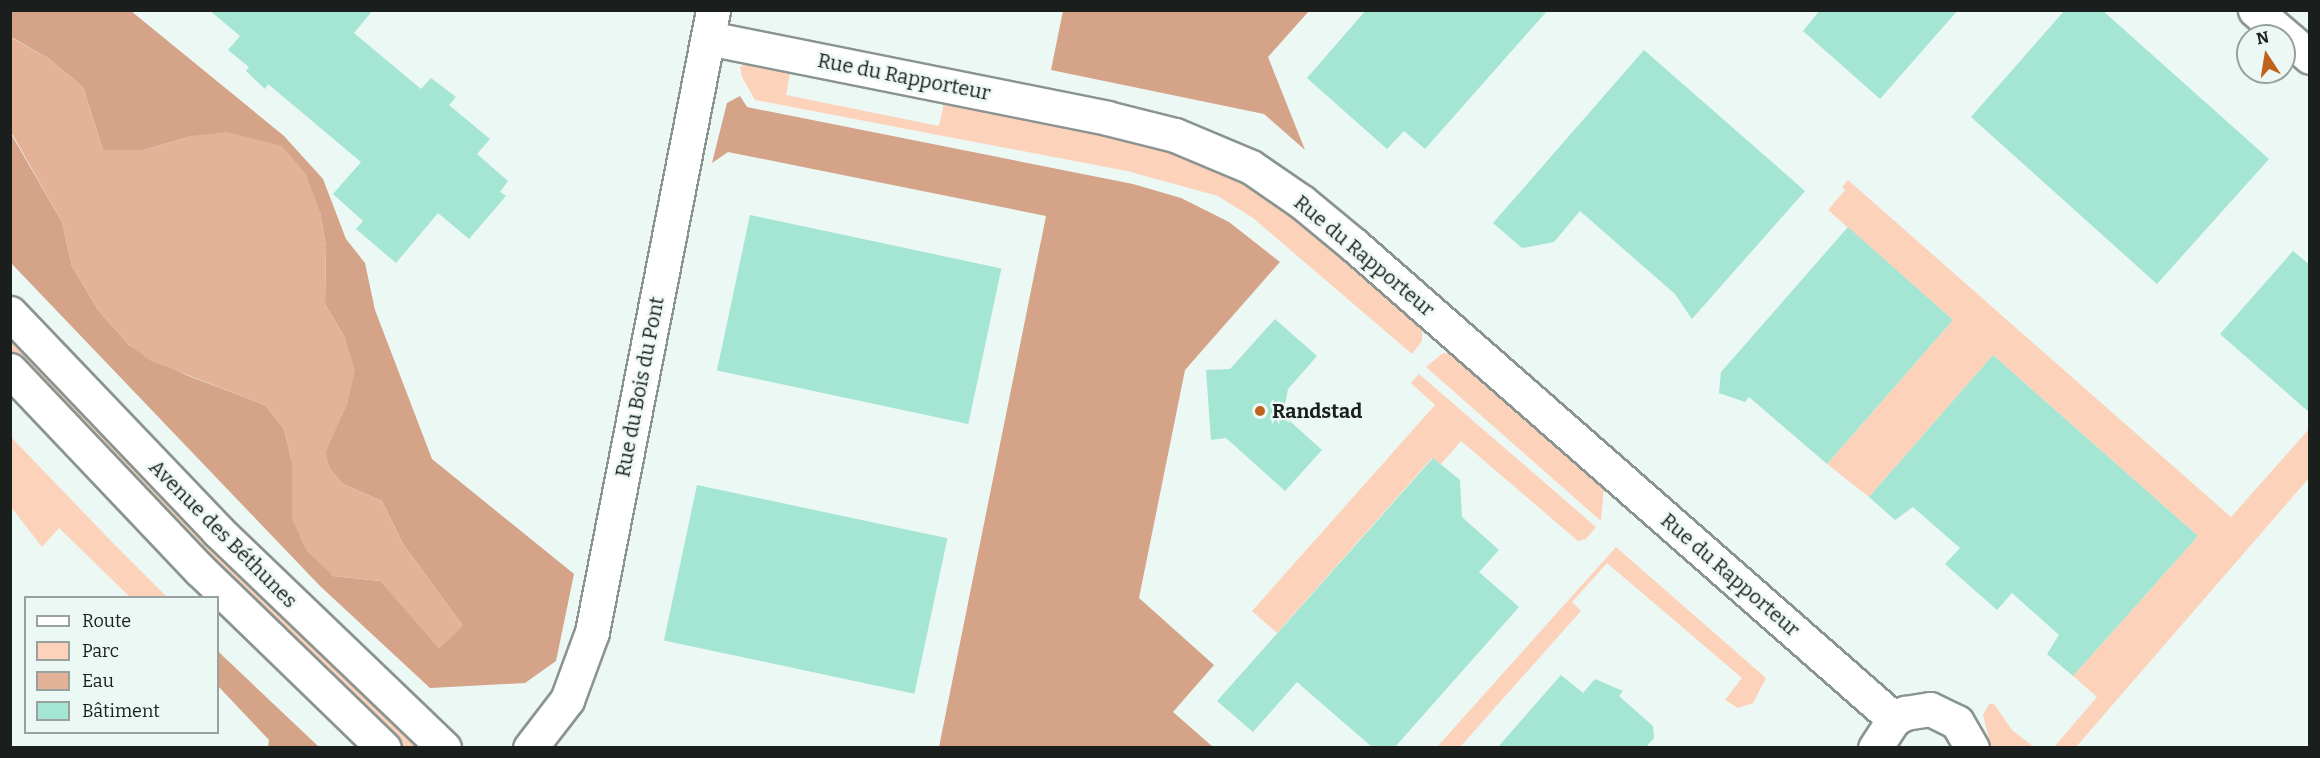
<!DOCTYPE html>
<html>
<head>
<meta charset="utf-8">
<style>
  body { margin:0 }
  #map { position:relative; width:2320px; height:758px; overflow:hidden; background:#ecf8f4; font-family:Bitter,serif }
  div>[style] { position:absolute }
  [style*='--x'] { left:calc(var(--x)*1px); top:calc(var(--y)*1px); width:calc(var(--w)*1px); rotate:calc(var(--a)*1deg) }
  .green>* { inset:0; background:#fdd2ba; transform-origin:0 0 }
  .forest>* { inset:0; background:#d4a388 }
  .water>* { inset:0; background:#e4b297 }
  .building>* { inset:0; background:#a5e5d3; transform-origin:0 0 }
  .roads { filter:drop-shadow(2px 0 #8a9491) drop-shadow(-2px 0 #8a9491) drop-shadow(0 2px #8a9491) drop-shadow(0 -2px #8a9491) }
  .minor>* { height:33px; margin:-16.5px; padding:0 16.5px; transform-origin:16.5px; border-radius:16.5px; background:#fff }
  .dots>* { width:16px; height:16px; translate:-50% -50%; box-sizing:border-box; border:3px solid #ecf8f4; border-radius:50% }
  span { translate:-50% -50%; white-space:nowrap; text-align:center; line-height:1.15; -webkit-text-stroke:4.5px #ecf8f4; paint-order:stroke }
  .street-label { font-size:20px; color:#1a1e1d }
  .poi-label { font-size:20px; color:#1a1e1d; font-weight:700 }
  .left { translate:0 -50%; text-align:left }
  .frame { position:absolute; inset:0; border:12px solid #1a1e1d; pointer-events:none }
  .legend { position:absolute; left:24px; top:596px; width:195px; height:138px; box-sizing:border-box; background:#ecf8f4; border:2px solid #98a19e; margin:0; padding:8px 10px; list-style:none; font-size:18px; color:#1a1e1d }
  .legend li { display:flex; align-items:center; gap:12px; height:30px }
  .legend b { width:30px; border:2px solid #98a19e }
  .north { position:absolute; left:2236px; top:24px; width:60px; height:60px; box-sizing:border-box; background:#ecf8f4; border:2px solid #98a19e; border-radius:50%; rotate:348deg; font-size:16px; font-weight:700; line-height:24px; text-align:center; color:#1a1e1d }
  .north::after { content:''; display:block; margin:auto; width:21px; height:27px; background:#c0611c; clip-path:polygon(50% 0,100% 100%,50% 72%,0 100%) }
</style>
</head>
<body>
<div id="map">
  <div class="green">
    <div style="clip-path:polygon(745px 64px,790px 73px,786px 95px,939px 126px,944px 103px,1141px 142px,1194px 159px,1280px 204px,1314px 230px,1422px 326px,1422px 341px,1412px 354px,1253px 218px,1218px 196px,1127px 171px,755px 100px,742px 77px,740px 67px)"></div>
    <div style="clip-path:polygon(1848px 180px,2231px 517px,2309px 429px,2309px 478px,2076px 747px,2054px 747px,2097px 697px,2073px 676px,2198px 536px,1993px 355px,1869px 497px,1827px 464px,1953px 320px,1828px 210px,1845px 190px,1842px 187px)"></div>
    <div style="left:10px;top:328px;width:592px;height:29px;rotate:45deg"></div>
    <div style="clip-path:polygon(1443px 353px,1453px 354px,1604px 487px,1601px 521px,1426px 367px)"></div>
    <div style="clip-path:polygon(1419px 374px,1596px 527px,1586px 539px,1578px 541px,1461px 441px,1441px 464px,1432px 458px,1277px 633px,1252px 611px,1435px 405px,1411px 383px)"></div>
    <div style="clip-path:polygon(10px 436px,112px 542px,167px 597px,130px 597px,59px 528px,42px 547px,11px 507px)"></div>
    <div style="clip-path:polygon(1616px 547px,1766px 678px,1753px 703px,1738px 708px,1725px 700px,1742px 678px,1607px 563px,1572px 602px,1581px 611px,1460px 747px,1437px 747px)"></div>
    <div style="clip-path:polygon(1989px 704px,1994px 704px,2012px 730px,2034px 747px,1991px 747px,1983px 715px)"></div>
  </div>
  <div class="forest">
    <div style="clip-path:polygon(11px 11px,131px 11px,284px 136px,323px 179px,346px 239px,365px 263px,375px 310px,432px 459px,574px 574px,556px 661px,525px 683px,430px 688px,320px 586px,11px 263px,10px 132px,62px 222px,72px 266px,98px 310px,129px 345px,186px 375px,265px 405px,284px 429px,292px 462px,292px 519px,333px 576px,380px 581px,463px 626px,403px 544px,382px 501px,343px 484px,329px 468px,325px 452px,348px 401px,345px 338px,325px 304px,326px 246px,320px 212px,191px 136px,144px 150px,103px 150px,83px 87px,48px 58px,11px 37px)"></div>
    <div style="clip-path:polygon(1063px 11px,1309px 11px,1268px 57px,1305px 150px,1264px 114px,1051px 70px)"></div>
    <div style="clip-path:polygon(740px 96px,747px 107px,1133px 184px,1181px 198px,1229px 222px,1280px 262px,1185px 370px,1139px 598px,1214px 665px,1173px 712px,1213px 747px,939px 747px,1046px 216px,728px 152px,712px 163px,727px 103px)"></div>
    <div style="clip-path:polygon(218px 651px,224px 657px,319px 747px,268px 747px,269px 740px,218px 686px)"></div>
  </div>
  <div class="water">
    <div style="clip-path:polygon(10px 37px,48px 58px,83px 87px,103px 150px,144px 150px,191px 136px,227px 132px,282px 146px,306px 174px,320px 212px,326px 246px,325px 304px,345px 338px,355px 370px,348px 401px,326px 452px,329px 468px,343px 484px,382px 501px,403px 544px,463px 626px,439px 649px,380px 581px,333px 576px,306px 550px,292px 519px,292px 462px,284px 429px,265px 405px,151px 361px,129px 345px,98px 310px,72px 266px,62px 222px,11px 132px)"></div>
  </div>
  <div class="building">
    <div style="clip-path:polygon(209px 10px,373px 10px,354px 33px,421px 89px,431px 78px,456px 97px,449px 105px,490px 139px,477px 154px,508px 181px,500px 192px,506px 196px,469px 239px,438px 213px,396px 263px,356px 229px,363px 221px,333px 194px,361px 162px,268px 84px,265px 89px,246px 71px,249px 67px,228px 50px,240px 36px)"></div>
    <div style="clip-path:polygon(1366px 10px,1548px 10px,1425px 149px,1404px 131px,1387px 149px,1307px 78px)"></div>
    <div style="clip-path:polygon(1820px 10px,1958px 10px,1880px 99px,1803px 31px)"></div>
    <div style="clip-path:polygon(2065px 10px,2102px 10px,2269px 159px,2157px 284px,1971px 117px)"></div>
    <div style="clip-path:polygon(1644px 50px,1805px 191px,1692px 319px,1675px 294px,1580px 211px,1554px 242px,1522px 248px,1493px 223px)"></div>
    <div style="left:750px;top:215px;width:257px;height:159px;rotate:12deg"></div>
    <div style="clip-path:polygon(1848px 227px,1953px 320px,1827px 464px,1749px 397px,1745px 402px,1719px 393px,1721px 372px)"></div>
    <div style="clip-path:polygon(2293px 251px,2310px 265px,2310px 413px,2220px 334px)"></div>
    <div style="clip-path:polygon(1275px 319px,1317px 356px,1288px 389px,1283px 415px,1322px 450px,1285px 491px,1226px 438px,1211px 440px,1206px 370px,1230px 369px)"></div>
    <div style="clip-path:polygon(1993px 355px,2198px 536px,2073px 676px,2047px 654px,2059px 635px,2012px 593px,1997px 610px,1945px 564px,1960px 548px,1913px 507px,1895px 520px,1869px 497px)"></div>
    <div style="clip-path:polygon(1433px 458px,1460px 480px,1462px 517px,1499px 550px,1479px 572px,1519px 607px,1395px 747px,1372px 747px,1297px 682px,1253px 732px,1217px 701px)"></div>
    <div style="left:697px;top:485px;width:256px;height:159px;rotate:12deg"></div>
    <div style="clip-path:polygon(1561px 675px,1583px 693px,1595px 679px,1623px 691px,1619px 696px,1653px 726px,1654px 738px,1646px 747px,1498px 747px)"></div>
  </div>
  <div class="roads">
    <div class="minor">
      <div style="--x:2255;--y:10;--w:72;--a:40.5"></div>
      <div style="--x:708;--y:38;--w:407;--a:11.3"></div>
      <div style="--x:1107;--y:118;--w:70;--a:14"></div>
      <div style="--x:1175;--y:135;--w:82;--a:22.8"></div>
      <div style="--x:1251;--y:167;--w:62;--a:34.5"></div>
      <div style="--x:1302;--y:202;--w:67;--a:39.6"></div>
      <div style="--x:1354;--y:245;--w:719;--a:41.28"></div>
      <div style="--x:10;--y:313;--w:301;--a:46.3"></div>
      <div style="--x:218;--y:531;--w:313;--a:43.8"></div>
      <div style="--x:10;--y:370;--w:276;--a:46.5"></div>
      <div style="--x:200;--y:570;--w:256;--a:44.1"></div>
      <div style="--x:530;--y:748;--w:61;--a:-52.4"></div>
      <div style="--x:567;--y:700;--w:72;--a:-69.8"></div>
      <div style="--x:592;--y:632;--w:634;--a:-78.99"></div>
      <div style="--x:1875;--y:748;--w:35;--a:-57"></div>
      <div style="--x:1894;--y:719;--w:13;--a:-29"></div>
      <div style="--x:1905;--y:713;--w:25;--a:-9"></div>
      <div style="--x:1930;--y:709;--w:30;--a:26"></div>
      <div style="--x:1957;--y:722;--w:30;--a:60"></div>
    </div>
  </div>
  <div class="dots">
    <div style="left:1260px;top:411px;background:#c0611c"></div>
  </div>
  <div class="street-label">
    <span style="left:904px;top:77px;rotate:11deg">Rue du Rapporteur</span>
    <span style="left:1364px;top:256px;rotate:40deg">Rue du Rapporteur</span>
    <span style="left:640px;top:387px;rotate:-79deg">Rue du Bois du Pont</span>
    <span style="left:223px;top:534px;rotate:45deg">Avenue des Béthunes</span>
    <span style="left:1730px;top:575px;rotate:41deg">Rue du Rapporteur</span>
  </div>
  <div class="poi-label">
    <span class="left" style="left:1272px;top:411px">Randstad</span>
  </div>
  <div class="frame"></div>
  <ul class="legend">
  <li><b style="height:8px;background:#fff"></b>Route</li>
  <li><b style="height:16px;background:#fdd2ba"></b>Parc</li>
  <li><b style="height:16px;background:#e4b297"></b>Eau</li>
  <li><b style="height:16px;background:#a5e5d3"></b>Bâtiment</li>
  </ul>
  <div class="north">N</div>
</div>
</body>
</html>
